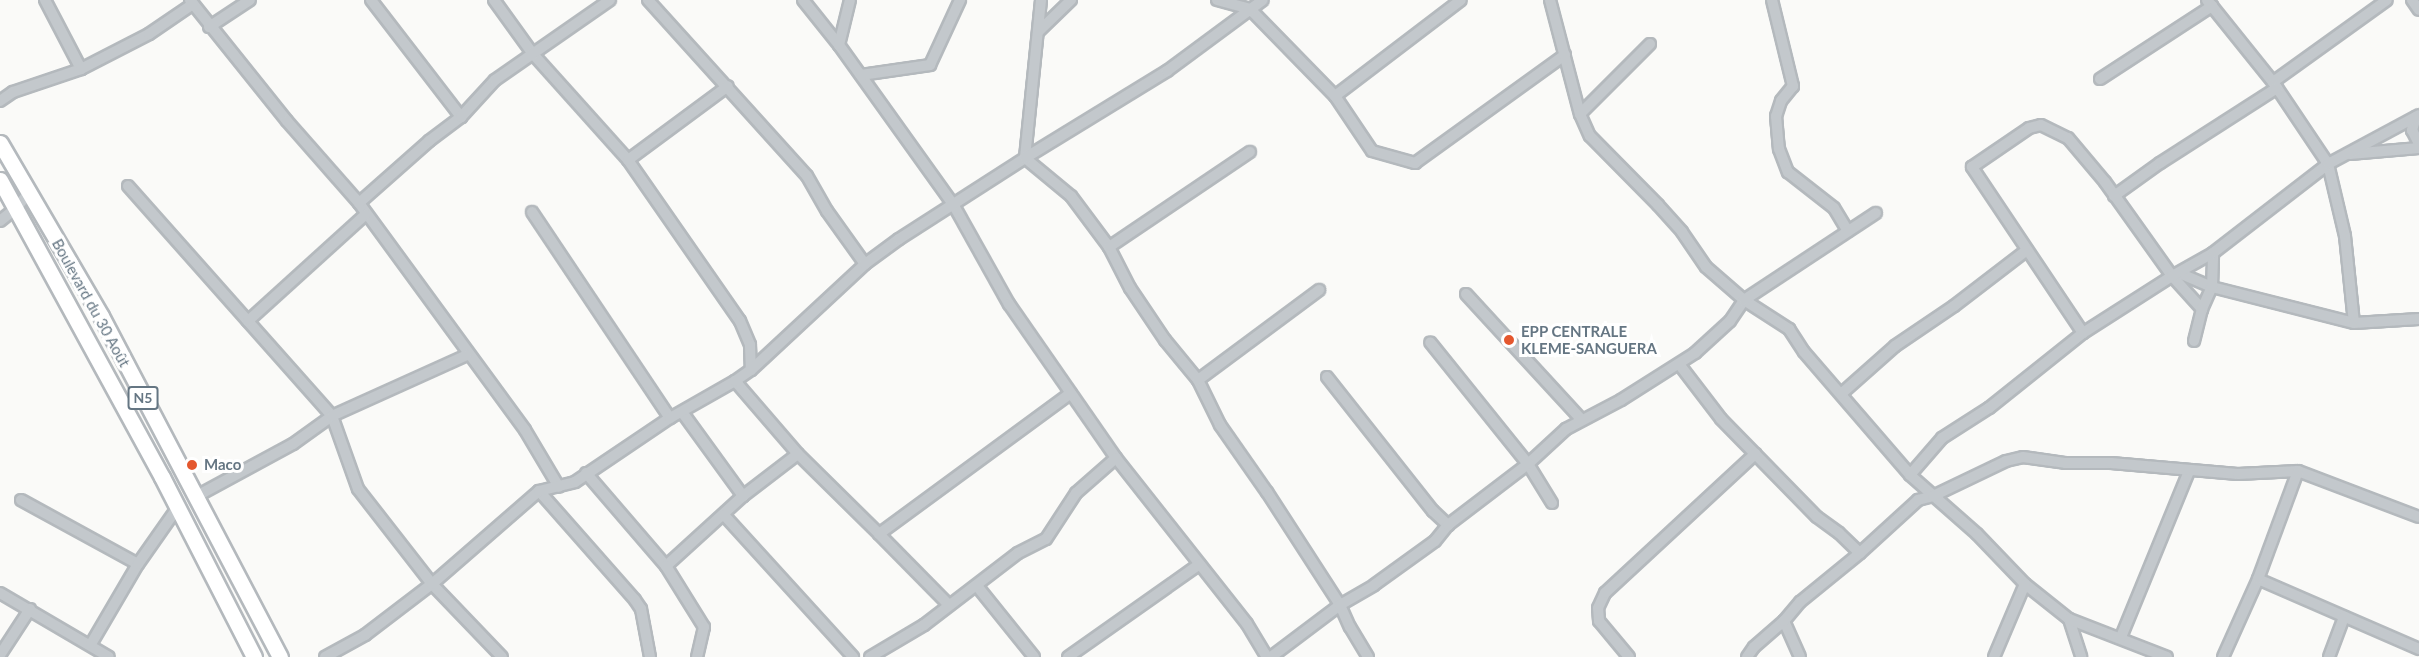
<!DOCTYPE html>
<html>
<head>
<meta charset="utf-8">
<style>
  body { margin:0 }
  #map { position:relative; width:2419px; height:657px; overflow:hidden; background:#fafaf8; font-family:Lato,sans-serif }
  div>[style] { position:absolute }
  [style*='--x'] { left:calc(var(--x)*1px); top:calc(var(--y)*1px); width:calc(var(--w)*1px); rotate:calc(var(--a)*1deg) }
  .roads { filter:drop-shadow(2px 0 #b4b9bd) drop-shadow(-2px 0 #b4b9bd) drop-shadow(0 2px #b4b9bd) drop-shadow(0 -2px #b4b9bd) }
  .minor>* { height:10px; margin:-5px; padding:0 5px; transform-origin:5px; border-radius:5px; background:#c3c8cc }
  .highway>* { height:15px; margin:-7.5px; padding:0 7.5px; transform-origin:7.5px; border-radius:7.5px; background:#fff }
  .dots>* { width:16px; height:16px; translate:-50% -50%; box-sizing:border-box; border:3px solid #fff; border-radius:50% }
  span { translate:-50% -50%; white-space:nowrap; text-align:center; line-height:1.15; -webkit-text-stroke:6px #fff; paint-order:stroke }
  .shield-label span { padding:2px 4px; background:#fff; border:2px solid; border-radius:4px; -webkit-text-stroke-width:0 }
  .shield-label { font-size:14px; color:#657683; font-weight:700 }
  .street-label { font-size:15px; color:#657683 }
  .poi-label { font-size:15px; color:#657683; font-weight:700 }
  .left { translate:0 -50%; text-align:left }
</style>
</head>
<body>
<div id="map">
  <div class="roads">
    <div class="minor">
      <div style="--x:45;--y:0;--w:78;--a:62.4"></div>
      <div style="--x:190;--y:0;--w:155;--a:51.3"></div>
      <div style="--x:287;--y:121;--w:109;--a:48.7"></div>
      <div style="--x:359;--y:203;--w:281;--a:53.8"></div>
      <div style="--x:525;--y:430;--w:66;--a:59.2"></div>
      <div style="--x:371;--y:0;--w:148;--a:52.4"></div>
      <div style="--x:494;--y:0;--w:67;--a:54.2"></div>
      <div style="--x:533;--y:54;--w:142;--a:48.1"></div>
      <div style="--x:628;--y:160;--w:196;--a:55.2"></div>
      <div style="--x:740;--y:321;--w:26;--a:67"></div>
      <div style="--x:750;--y:345;--w:25;--a:88"></div>
      <div style="--x:648;--y:0;--w:237;--a:47.9"></div>
      <div style="--x:807;--y:176;--w:40;--a:60.3"></div>
      <div style="--x:827;--y:211;--w:65;--a:54.4"></div>
      <div style="--x:803;--y:0;--w:58;--a:51.3"></div>
      <div style="--x:839;--y:45;--w:196;--a:54.4"></div>
      <div style="--x:953;--y:204;--w:115;--a:60.8"></div>
      <div style="--x:1009;--y:304;--w:188;--a:55.2"></div>
      <div style="--x:1116;--y:458;--w:211;--a:51.7"></div>
      <div style="--x:1247;--y:624;--w:39;--a:59"></div>
      <div style="--x:1041;--y:0;--w:159;--a:95.8"></div>
      <div style="--x:1025;--y:158;--w:60;--a:39.6"></div>
      <div style="--x:1071;--y:196;--w:64;--a:53.3"></div>
      <div style="--x:1109;--y:247;--w:46;--a:62.9"></div>
      <div style="--x:1130;--y:288;--w:63;--a:56.1"></div>
      <div style="--x:1165;--y:340;--w:52;--a:50.5"></div>
      <div style="--x:1198;--y:380;--w:50;--a:63.9"></div>
      <div style="--x:1220;--y:425;--w:82;--a:55"></div>
      <div style="--x:1267;--y:492;--w:135;--a:57.1"></div>
      <div style="--x:1340;--y:605;--w:24;--a:66"></div>
      <div style="--x:1350;--y:627;--w:35;--a:59"></div>
      <div style="--x:1217;--y:0;--w:34;--a:15"></div>
      <div style="--x:1250;--y:9;--w:122;--a:45.7"></div>
      <div style="--x:1335;--y:96;--w:66;--a:56.1"></div>
      <div style="--x:1372;--y:151;--w:45;--a:15.6"></div>
      <div style="--x:1415;--y:163;--w:185;--a:-35.8"></div>
      <div style="--x:1550;--y:0;--w:118;--a:75.3"></div>
      <div style="--x:1580;--y:114;--w:24;--a:66"></div>
      <div style="--x:1590;--y:136;--w:97;--a:45.4"></div>
      <div style="--x:1658;--y:205;--w:36;--a:48"></div>
      <div style="--x:1682;--y:232;--w:42;--a:55.6"></div>
      <div style="--x:1706;--y:267;--w:50;--a:41"></div>
      <div style="--x:1744;--y:300;--w:54;--a:32.8"></div>
      <div style="--x:1789;--y:329;--w:27;--a:57"></div>
      <div style="--x:1804;--y:352;--w:162;--a:49.2"></div>
      <div style="--x:1910;--y:475;--w:89;--a:41.4"></div>
      <div style="--x:1977;--y:534;--w:69;--a:46.2"></div>
      <div style="--x:2025;--y:584;--w:56;--a:38.5"></div>
      <div style="--x:2069;--y:619;--w:40;--a:72"></div>
      <div style="--x:1772;--y:0;--w:89;--a:76.3"></div>
      <div style="--x:1793;--y:86;--w:19;--a:129"></div>
      <div style="--x:1781;--y:101;--w:16;--a:108"></div>
      <div style="--x:1776;--y:116;--w:33;--a:85"></div>
      <div style="--x:1779;--y:149;--w:25;--a:69"></div>
      <div style="--x:1788;--y:172;--w:58;--a:38"></div>
      <div style="--x:1834;--y:208;--w:27;--a:59"></div>
      <div style="--x:2207;--y:0;--w:105;--a:51.2"></div>
      <div style="--x:2273;--y:82;--w:99;--a:56.1"></div>
      <div style="--x:2328;--y:164;--w:74;--a:76.7"></div>
      <div style="--x:2345;--y:236;--w:87;--a:84.1"></div>
      <div style="--x:2412;--y:0;--w:12;--a:55"></div>
      <div style="--x:209;--y:27;--w:49;--a:-33.4"></div>
      <div style="--x:1038;--y:32;--w:46;--a:-44.1"></div>
      <div style="--x:839;--y:45;--w:46;--a:-76.3"></div>
      <div style="--x:861;--y:75;--w:70;--a:-8.2"></div>
      <div style="--x:930;--y:65;--w:72;--a:-65.2"></div>
      <div style="--x:2100;--y:79;--w:134;--a:-33.1"></div>
      <div style="--x:2273;--y:82;--w:140;--a:-35.7"></div>
      <div style="--x:1335;--y:96;--w:158;--a:-37.3"></div>
      <div style="--x:0;--y:101;--w:16;--a:-35"></div>
      <div style="--x:13;--y:92;--w:72;--a:-18.7"></div>
      <div style="--x:81;--y:69;--w:76;--a:-27.2"></div>
      <div style="--x:149;--y:34;--w:53;--a:-34.3"></div>
      <div style="--x:1580;--y:114;--w:99;--a:-45"></div>
      <div style="--x:2416;--y:117;--w:14;--a:107"></div>
      <div style="--x:2412;--y:130;--w:16;--a:63"></div>
      <div style="--x:2350;--y:154;--w:69;--a:-5"></div>
      <div style="--x:628;--y:160;--w:124;--a:-36.5"></div>
      <div style="--x:128;--y:186;--w:307;--a:48.4"></div>
      <div style="--x:332;--y:416;--w:77;--a:70.4"></div>
      <div style="--x:358;--y:489;--w:120;--a:52.1"></div>
      <div style="--x:432;--y:584;--w:101;--a:46.2"></div>
      <div style="--x:2114;--y:196;--w:57;--a:-35.7"></div>
      <div style="--x:2160;--y:163;--w:139;--a:-32.7"></div>
      <div style="--x:359;--y:203;--w:94;--a:-41.5"></div>
      <div style="--x:429;--y:141;--w:40;--a:-37"></div>
      <div style="--x:461;--y:117;--w:50;--a:-47.4"></div>
      <div style="--x:495;--y:80;--w:140;--a:-34.8"></div>
      <div style="--x:532;--y:212;--w:248;--a:56.2"></div>
      <div style="--x:0;--y:221;--w:19;--a:-39"></div>
      <div style="--x:15;--y:209;--w:20;--a:-49"></div>
      <div style="--x:1109;--y:247;--w:170;--a:-34"></div>
      <div style="--x:2179;--y:273;--w:36;--a:23"></div>
      <div style="--x:2212;--y:287;--w:146;--a:14.2"></div>
      <div style="--x:2354;--y:323;--w:65;--a:-3.5"></div>
      <div style="--x:1466;--y:294;--w:171;--a:47.4"></div>
      <div style="--x:248;--y:321;--w:159;--a:-42.2"></div>
      <div style="--x:2083;--y:333;--w:200;--a:-123.8"></div>
      <div style="--x:1972;--y:167;--w:69;--a:-34.4"></div>
      <div style="--x:2029;--y:128;--w:12;--a:-14"></div>
      <div style="--x:2041;--y:125;--w:30;--a:26"></div>
      <div style="--x:2068;--y:138;--w:57;--a:49.9"></div>
      <div style="--x:2105;--y:182;--w:115;--a:54.5"></div>
      <div style="--x:2172;--y:276;--w:45;--a:47.7"></div>
      <div style="--x:2194;--y:341;--w:33;--a:-76"></div>
      <div style="--x:2202;--y:309;--w:24;--a:-66"></div>
      <div style="--x:2212;--y:287;--w:34;--a:-88"></div>
      <div style="--x:1679;--y:364;--w:69;--a:52.6"></div>
      <div style="--x:1721;--y:419;--w:137;--a:45.6"></div>
      <div style="--x:1817;--y:517;--w:27;--a:36"></div>
      <div style="--x:1839;--y:533;--w:29;--a:44"></div>
      <div style="--x:1327;--y:377;--w:171;--a:51.7"></div>
      <div style="--x:1433;--y:511;--w:21;--a:43"></div>
      <div style="--x:1198;--y:380;--w:151;--a:-36.6"></div>
      <div style="--x:735;--y:381;--w:96;--a:49.2"></div>
      <div style="--x:798;--y:454;--w:114;--a:44.6"></div>
      <div style="--x:879;--y:534;--w:238;--a:-36.3"></div>
      <div style="--x:1841;--y:394;--w:72;--a:-41.6"></div>
      <div style="--x:1895;--y:346;--w:71;--a:-34.1"></div>
      <div style="--x:1954;--y:306;--w:92;--a:-37.5"></div>
      <div style="--x:682;--y:412;--w:104;--a:54"></div>
      <div style="--x:586;--y:473;--w:123;--a:49.3"></div>
      <div style="--x:666;--y:566;--w:104;--a:-42.3"></div>
      <div style="--x:743;--y:496;--w:69;--a:-37.4"></div>
      <div style="--x:1910;--y:475;--w:49;--a:-49.1"></div>
      <div style="--x:1942;--y:438;--w:56;--a:-32.6"></div>
      <div style="--x:1989;--y:408;--w:120;--a:-38.6"></div>
      <div style="--x:2083;--y:333;--w:106;--a:-32.6"></div>
      <div style="--x:2172;--y:276;--w:47;--a:-29.3"></div>
      <div style="--x:2213;--y:253;--w:145;--a:-37.7"></div>
      <div style="--x:2328;--y:164;--w:103;--a:-28.3"></div>
      <div style="--x:539;--y:491;--w:145;--a:48.6"></div>
      <div style="--x:635;--y:600;--w:11;--a:56"></div>
      <div style="--x:641;--y:609;--w:49;--a:79.4"></div>
      <div style="--x:195;--y:497;--w:111;--a:-28.4"></div>
      <div style="--x:293;--y:444;--w:48;--a:-35.7"></div>
      <div style="--x:332;--y:416;--w:148;--a:-24.3"></div>
      <div style="--x:21;--y:500;--w:133;--a:28.7"></div>
      <div style="--x:1552;--y:503;--w:46;--a:-121.6"></div>
      <div style="--x:1528;--y:464;--w:52;--a:-42.6"></div>
      <div style="--x:1566;--y:429;--w:62;--a:-27.8"></div>
      <div style="--x:1621;--y:400;--w:88;--a:-32.4"></div>
      <div style="--x:1695;--y:353;--w:47;--a:-42.4"></div>
      <div style="--x:1730;--y:321;--w:25;--a:-56"></div>
      <div style="--x:1744;--y:300;--w:158;--a:-33.4"></div>
      <div style="--x:724;--y:515;--w:192;--a:47.7"></div>
      <div style="--x:879;--y:534;--w:100;--a:45.4"></div>
      <div style="--x:666;--y:566;--w:72;--a:58.1"></div>
      <div style="--x:704;--y:627;--w:31;--a:103"></div>
      <div style="--x:2258;--y:579;--w:176;--a:23.5"></div>
      <div style="--x:977;--y:586;--w:91;--a:51.2"></div>
      <div style="--x:0;--y:593;--w:126;--a:30.4"></div>
      <div style="--x:2069;--y:619;--w:105;--a:21.2"></div>
      <div style="--x:1784;--y:621;--w:39;--a:66"></div>
      <div style="--x:2121;--y:637;--w:179;--a:-67.7"></div>
      <div style="--x:91;--y:644;--w:93;--a:-59.6"></div>
      <div style="--x:138;--y:564;--w:70;--a:-54.9"></div>
      <div style="--x:0;--y:655;--w:55;--a:-56.9"></div>
      <div style="--x:325;--y:657;--w:46;--a:-28.8"></div>
      <div style="--x:365;--y:635;--w:84;--a:-37.3"></div>
      <div style="--x:432;--y:584;--w:142;--a:-41"></div>
      <div style="--x:539;--y:491;--w:37;--a:-14"></div>
      <div style="--x:575;--y:482;--w:115;--a:-34"></div>
      <div style="--x:670;--y:418;--w:75;--a:-29.6"></div>
      <div style="--x:735;--y:381;--w:19;--a:-35"></div>
      <div style="--x:751;--y:370;--w:156;--a:-42.9"></div>
      <div style="--x:865;--y:264;--w:42;--a:-36.3"></div>
      <div style="--x:899;--y:239;--w:150;--a:-32.7"></div>
      <div style="--x:1025;--y:158;--w:167;--a:-31.5"></div>
      <div style="--x:1167;--y:71;--w:119;--a:-36.5"></div>
      <div style="--x:870;--y:657;--w:63;--a:-30.7"></div>
      <div style="--x:924;--y:625;--w:118;--a:-37.5"></div>
      <div style="--x:1018;--y:553;--w:31;--a:-27"></div>
      <div style="--x:1046;--y:539;--w:55;--a:-56.9"></div>
      <div style="--x:1076;--y:493;--w:53;--a:-41.2"></div>
      <div style="--x:1068;--y:657;--w:161;--a:-35.2"></div>
      <div style="--x:1271;--y:657;--w:86;--a:-37"></div>
      <div style="--x:1340;--y:605;--w:39;--a:-30"></div>
      <div style="--x:1374;--y:585;--w:75;--a:-35.8"></div>
      <div style="--x:1435;--y:541;--w:21;--a:-51"></div>
      <div style="--x:1448;--y:525;--w:101;--a:-37.3"></div>
      <div style="--x:1528;--y:464;--w:156;--a:-128.8"></div>
      <div style="--x:1629;--y:657;--w:47;--a:-129.8"></div>
      <div style="--x:1599;--y:621;--w:13;--a:-94"></div>
      <div style="--x:1598;--y:608;--w:17;--a:-65"></div>
      <div style="--x:1605;--y:593;--w:205;--a:-42.8"></div>
      <div style="--x:1747;--y:657;--w:12;--a:-55"></div>
      <div style="--x:1754;--y:647;--w:40;--a:-41"></div>
      <div style="--x:1784;--y:621;--w:25;--a:-50"></div>
      <div style="--x:1800;--y:602;--w:77;--a:-39.2"></div>
      <div style="--x:1860;--y:553;--w:79;--a:-42.4"></div>
      <div style="--x:1918;--y:500;--w:16;--a:-15"></div>
      <div style="--x:1933;--y:496;--w:81;--a:-25.6"></div>
      <div style="--x:2006;--y:461;--w:17;--a:-13"></div>
      <div style="--x:2023;--y:457;--w:42;--a:8.1"></div>
      <div style="--x:2065;--y:463;--w:46;--a:0"></div>
      <div style="--x:2111;--y:463;--w:127;--a:5"></div>
      <div style="--x:2238;--y:474;--w:60;--a:-2.9"></div>
      <div style="--x:2298;--y:471;--w:129;--a:20.8"></div>
      <div style="--x:1994;--y:657;--w:79;--a:-67"></div>
      <div style="--x:2223;--y:657;--w:85;--a:-65.8"></div>
      <div style="--x:2258;--y:579;--w:115;--a:-69.7"></div>
      <div style="--x:2329;--y:657;--w:43;--a:-69.4"></div>
    </div>
    <div class="highway">
      <div style="--x:0;--y:143;--w:200;--a:59.7"></div>
      <div style="--x:101;--y:316;--w:385;--a:62.3"></div>
      <div style="--x:0;--y:180;--w:338;--a:61.4"></div>
      <div style="--x:162;--y:477;--w:202;--a:62.9"></div>
    </div>
  </div>
  <div class="dots">
    <div style="left:1509px;top:340px;background:#e4572e"></div>
    <div style="left:192px;top:465px;background:#e4572e"></div>
  </div>
  <div class="shield-label">
    <span style="left:143px;top:398px">N5</span>
  </div>
  <div class="street-label">
    <span style="left:91px;top:303px;rotate:61deg">Boulevard du 30 Août</span>
  </div>
  <div class="poi-label">
    <span class="left" style="left:1521px;top:340px">EPP CENTRALE<br>KLEME-SANGUERA</span>
    <span class="left" style="left:204px;top:465px">Maco</span>
  </div>
</div>
</body>
</html>
